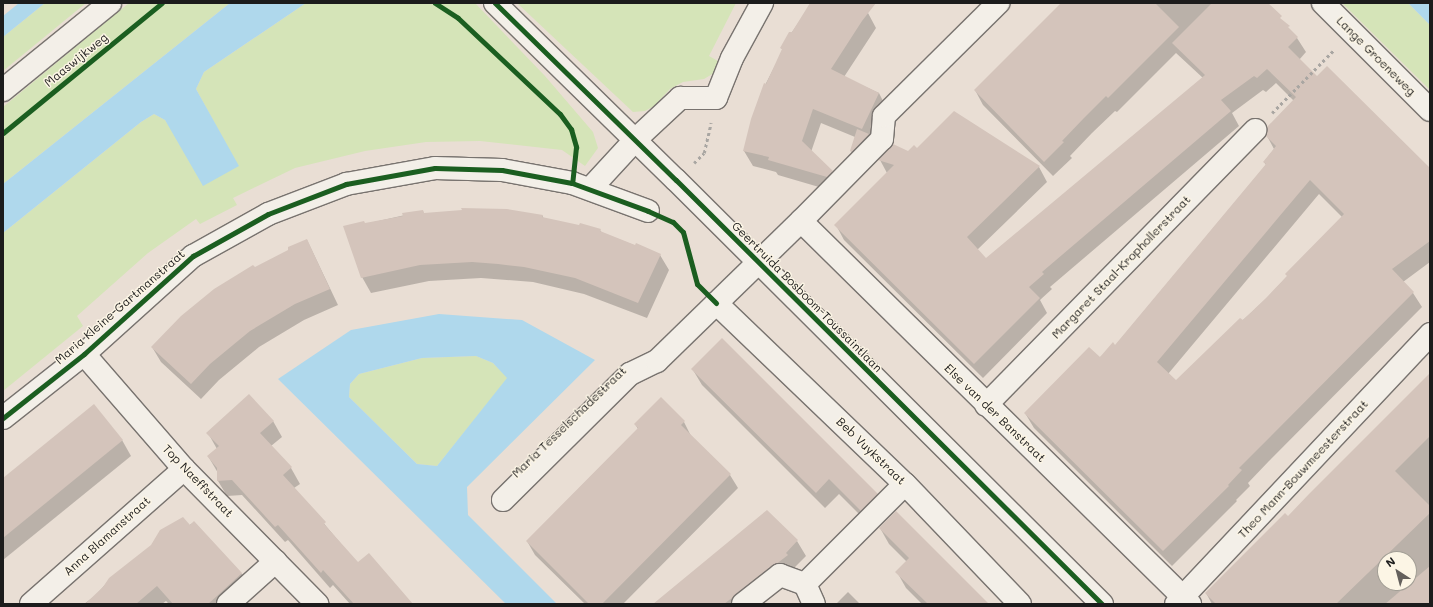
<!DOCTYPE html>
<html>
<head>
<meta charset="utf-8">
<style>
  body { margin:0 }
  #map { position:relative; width:1433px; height:607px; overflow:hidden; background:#e9ded4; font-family:Mali,sans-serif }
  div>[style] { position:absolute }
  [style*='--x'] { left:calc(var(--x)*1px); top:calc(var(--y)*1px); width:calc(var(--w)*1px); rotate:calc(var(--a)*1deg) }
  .green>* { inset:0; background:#d5e4b8 }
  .water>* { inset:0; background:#afd8ec }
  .shadow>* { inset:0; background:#0003 }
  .building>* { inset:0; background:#d4c4bb }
  .path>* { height:2.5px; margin-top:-1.25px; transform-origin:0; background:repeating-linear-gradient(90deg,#a9a6a2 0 3px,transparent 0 6px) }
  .roads { filter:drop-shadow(1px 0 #78736f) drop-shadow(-1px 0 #78736f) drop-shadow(0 1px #78736f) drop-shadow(0 -1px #78736f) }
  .minor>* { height:22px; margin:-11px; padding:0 11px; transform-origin:11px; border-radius:11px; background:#f3efe8 }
  .cycleway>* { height:5px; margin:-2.5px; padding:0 2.5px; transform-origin:2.5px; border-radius:2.5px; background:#1b5e20 }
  span { translate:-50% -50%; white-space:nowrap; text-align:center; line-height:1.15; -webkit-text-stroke:3px #fcf5e5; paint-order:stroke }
  .street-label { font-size:12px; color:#1c1c1c }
  .frame { position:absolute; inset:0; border:4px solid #1c1c1c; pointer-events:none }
  .north { position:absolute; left:1377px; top:551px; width:40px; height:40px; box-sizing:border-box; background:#fcf5e5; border:1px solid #a29e95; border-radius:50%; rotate:324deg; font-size:11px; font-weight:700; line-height:16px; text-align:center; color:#1c1c1c }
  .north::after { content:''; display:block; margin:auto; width:14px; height:18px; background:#64605c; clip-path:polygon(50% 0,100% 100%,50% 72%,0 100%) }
</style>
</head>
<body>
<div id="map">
  <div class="green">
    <div style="clip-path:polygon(45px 3px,86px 3px,3px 71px,3px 37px)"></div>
    <div style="clip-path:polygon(129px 3px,230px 3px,3px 184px,3px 107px)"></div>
    <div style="clip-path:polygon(306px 3px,475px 3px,545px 76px,593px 132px,598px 148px,585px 166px,562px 150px,480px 141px,426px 142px,365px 151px,295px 168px,233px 198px,237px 205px,200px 224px,196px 219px,148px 253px,77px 316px,83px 326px,3px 391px,3px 233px,141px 122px,154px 114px,165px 120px,177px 138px,238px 166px,196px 89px,204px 72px)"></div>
    <div style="clip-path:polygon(517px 3px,736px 3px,709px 56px,718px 61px,714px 73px,704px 79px,683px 82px,670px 89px,654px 106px,645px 111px,633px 112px)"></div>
    <div style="clip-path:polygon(1342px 3px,1408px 3px,1430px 25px,1430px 90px)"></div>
    <div style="clip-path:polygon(476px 356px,493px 363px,508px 378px,437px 466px,417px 464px,349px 397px,350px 384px,359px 374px,422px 358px)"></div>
  </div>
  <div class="water">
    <div style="clip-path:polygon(19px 3px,45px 3px,3px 37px,3px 16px)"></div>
    <div style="clip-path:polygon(230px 3px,306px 3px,204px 72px,196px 89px,239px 166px,203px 186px,165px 120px,154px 114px,141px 122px,3px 233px,3px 184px)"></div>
    <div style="clip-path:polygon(1408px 3px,1430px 3px,1430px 25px)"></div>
    <div style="clip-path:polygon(evenodd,439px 314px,522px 320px,595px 360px,467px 487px,468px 515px,557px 604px,506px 604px,278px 379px,351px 330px,439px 314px,476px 356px,493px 363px,507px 378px,437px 466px,417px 464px,349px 397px,350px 384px,359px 374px,422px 358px,476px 356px)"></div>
  </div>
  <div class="shadow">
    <div style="clip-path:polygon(812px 3px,854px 3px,868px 13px,876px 28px,844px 77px,879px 93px,887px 109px,872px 141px,855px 159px,851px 151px,855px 137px,821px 123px,811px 152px,832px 172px,841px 187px,836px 192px,778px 175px,776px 172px,753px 166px,744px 151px,761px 93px,783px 50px,781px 48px)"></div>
    <div style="clip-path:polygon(evenodd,1062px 3px,1262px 3px,1297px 38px,1306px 52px,1299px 60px,1317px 78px,1430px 170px,1430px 262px,1403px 282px,1413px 293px,1422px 307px,1269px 461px,1248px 483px,1250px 486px,1236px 500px,1237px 501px,1172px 566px,1034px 428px,1025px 413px,1115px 346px,1266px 165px,1264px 162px,1274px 149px,1267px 136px,1294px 101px,1276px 83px,1266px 92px,1263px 90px,1232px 113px,1239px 126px,1050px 287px,1052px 289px,1040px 300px,1047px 313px,983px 378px,844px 240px,836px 225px,887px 173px,880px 160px,917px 149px,1039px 167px,1047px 182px,977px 250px,986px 259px,1203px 78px,1176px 53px,1117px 112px,1115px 111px,1092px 133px,1070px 156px,1072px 158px,1053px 176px,983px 105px,975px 90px,1062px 3px,1319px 194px,1342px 217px,1266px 299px,1176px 381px,1168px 374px,1319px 194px)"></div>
    <div style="clip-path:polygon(423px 211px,424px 214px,542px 215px,544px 219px,600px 230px,602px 233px,660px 255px,669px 270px,647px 318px,584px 294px,533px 282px,481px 278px,429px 281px,371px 293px,362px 277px,365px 224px)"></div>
    <div style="clip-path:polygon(307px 240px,338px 305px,304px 320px,259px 347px,219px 380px,201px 399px,161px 362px,152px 347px)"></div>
    <div style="clip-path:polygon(693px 370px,877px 494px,886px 510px,870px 525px,839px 494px,825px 508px,702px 385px)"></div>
    <div style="clip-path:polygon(evenodd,1430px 374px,1430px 604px,1212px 604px,1206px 593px,1288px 517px,1430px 374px,1385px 559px,1409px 559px,1409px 583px,1385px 583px,1385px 559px)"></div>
    <div style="clip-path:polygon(661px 398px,684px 422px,691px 436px,730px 475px,738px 488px,623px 604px,585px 604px,535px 555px,527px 541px,638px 429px,635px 424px)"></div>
    <div style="clip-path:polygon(273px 421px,282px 437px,271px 446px,291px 468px,300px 484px,294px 488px,358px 564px,412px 604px,350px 604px,333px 585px,330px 588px,288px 540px,285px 542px,242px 495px,227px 496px,218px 481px,218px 473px,208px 456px,217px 449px,208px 433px)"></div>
    <div style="clip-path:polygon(122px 440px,131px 456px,3px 560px,3px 480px)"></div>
    <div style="clip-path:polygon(194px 522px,242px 574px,250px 589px,233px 604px,169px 604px,166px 601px,162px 604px,84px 604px,96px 595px,110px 579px)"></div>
    <div style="clip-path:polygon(880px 528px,988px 604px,922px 604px,906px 588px,897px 572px,907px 562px,889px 544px)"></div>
    <div style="clip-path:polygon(797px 541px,806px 556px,794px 568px,795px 570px,753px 604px,654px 604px)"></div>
    <div style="clip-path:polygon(848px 592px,860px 604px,836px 604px)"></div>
  </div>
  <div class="building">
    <div style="clip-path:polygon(810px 3px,876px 3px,862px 21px,831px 69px,879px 93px,862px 129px,813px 109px,802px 141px,833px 171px,827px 177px,768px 160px,769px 157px,743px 151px,751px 119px,764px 83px,766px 84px,782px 49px,780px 48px,789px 32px,792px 32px)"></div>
    <div style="clip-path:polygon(1061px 3px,1155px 3px,1179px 27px,1108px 98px,1106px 96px,1084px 118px,1062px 141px,1064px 142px,1044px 162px,974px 90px)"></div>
    <div style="clip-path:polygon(evenodd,1212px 3px,1268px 3px,1282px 16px,1280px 18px,1290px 26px,1288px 27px,1298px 37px,1288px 47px,1317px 76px,1327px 66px,1430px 168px,1430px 241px,1392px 269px,1414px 292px,1261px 446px,1239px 468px,1242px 470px,1228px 485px,1229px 486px,1163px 551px,1024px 413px,1089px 347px,1100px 357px,1113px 342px,1115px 345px,1266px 164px,1263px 162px,1276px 146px,1266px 136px,1267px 127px,1296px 97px,1267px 69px,1257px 78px,1254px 76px,1221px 100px,1231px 111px,1042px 272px,1044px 274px,1029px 287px,1040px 298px,974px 364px,834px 225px,894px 165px,878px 160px,893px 144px,908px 151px,914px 145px,917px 148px,954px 111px,1040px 166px,967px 237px,986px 258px,1205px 75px,1172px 43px,1212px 3px,1310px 180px,1344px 214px,1285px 274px,1287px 276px,1266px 298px,1243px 320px,1240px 318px,1176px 380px,1157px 362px,1310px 180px)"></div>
    <div style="clip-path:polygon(857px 129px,869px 134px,852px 152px,850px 151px)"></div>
    <div style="clip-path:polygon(461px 208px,507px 209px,543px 215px,542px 217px,579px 225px,580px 223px,601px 229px,600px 231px,635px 245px,636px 243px,661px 254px,638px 303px,575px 278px,524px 267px,498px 264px,472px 262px,420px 265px,361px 278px,343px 226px,364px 221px,365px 223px,403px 216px,402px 213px,423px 210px,424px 213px,462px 210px)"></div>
    <div style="clip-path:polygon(307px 239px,330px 289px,295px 304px,250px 331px,210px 364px,191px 384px,151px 347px,181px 316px,214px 289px,253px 265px,255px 267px,288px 250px,288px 247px)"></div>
    <div style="clip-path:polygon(722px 338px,878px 494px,861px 511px,829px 479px,816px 493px,691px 369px)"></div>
    <div style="clip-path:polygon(1430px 373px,1430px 436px,1395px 471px,1430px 506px,1430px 513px,1336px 604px,1216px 604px,1205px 593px,1285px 513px,1288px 516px,1309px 494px)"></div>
    <div style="clip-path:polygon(249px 394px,274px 421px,260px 433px,292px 467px,283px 475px,326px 522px,324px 524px,358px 562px,369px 553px,413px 604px,354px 604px,323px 570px,321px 573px,278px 525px,275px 527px,232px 480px,217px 481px,217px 468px,207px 456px,219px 446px,206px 433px)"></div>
    <div style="clip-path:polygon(661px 397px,685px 421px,681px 425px,731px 474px,602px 604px,589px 604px,526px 541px,638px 428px,634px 424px)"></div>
    <div style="clip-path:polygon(94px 404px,123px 440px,3px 538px,3px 478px)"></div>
    <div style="clip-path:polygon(767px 510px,798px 540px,786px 553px,788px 555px,724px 604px,653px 604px)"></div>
    <div style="clip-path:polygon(896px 511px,989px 604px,928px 604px,895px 572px,909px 558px,879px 528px)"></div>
    <div style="clip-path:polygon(183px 517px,190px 525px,194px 521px,242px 573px,217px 596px,208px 604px,173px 604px,157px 586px,136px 604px,85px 604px,103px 587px,109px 578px,151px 545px,160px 530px)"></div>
    <div style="clip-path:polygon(1430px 566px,1430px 604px,1385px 604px)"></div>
  </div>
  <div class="path">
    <div style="--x:1272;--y:113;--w:88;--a:-45.5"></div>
    <div style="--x:694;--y:163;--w:14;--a:-45"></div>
    <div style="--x:704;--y:153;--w:31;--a:-77"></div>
  </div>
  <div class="roads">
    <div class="minor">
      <div style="--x:495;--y:3;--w:253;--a:44.4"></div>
      <div style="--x:676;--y:180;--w:601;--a:44.87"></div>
      <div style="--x:1323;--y:3;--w:151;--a:45"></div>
      <div style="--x:3;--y:90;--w:138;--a:-39.1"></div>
      <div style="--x:590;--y:189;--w:67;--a:-47.4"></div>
      <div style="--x:635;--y:140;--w:62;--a:-43"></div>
      <div style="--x:680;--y:98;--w:36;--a:0"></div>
      <div style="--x:716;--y:98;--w:43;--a:-68.2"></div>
      <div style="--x:732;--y:58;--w:63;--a:-61.4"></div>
      <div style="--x:801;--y:221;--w:546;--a:44.55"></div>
      <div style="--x:716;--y:303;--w:262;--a:43.8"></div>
      <div style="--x:905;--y:484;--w:166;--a:46.2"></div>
      <div style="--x:84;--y:354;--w:152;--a:49"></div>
      <div style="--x:184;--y:469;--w:190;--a:45.4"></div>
      <div style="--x:986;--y:405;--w:385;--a:-45.6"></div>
      <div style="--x:3;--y:418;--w:103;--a:-38.3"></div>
      <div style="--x:84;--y:354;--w:147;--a:-42"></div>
      <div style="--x:193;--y:256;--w:86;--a:-29.2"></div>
      <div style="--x:268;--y:214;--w:84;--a:-21"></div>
      <div style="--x:346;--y:184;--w:90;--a:-10.2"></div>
      <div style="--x:435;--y:168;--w:67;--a:1.7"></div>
      <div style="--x:502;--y:170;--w:71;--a:10.5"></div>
      <div style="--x:572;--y:183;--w:81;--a:20.2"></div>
      <div style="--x:503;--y:500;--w:179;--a:-44.8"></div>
      <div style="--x:630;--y:374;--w:30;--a:-26"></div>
      <div style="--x:657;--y:361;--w:201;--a:-44.2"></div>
      <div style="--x:801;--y:221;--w:115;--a:-45.4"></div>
      <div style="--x:882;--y:139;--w:23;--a:-85"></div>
      <div style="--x:884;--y:116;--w:161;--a:-44.7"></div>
      <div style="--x:805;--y:584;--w:141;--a:-45"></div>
      <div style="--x:31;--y:604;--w:204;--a:-41.4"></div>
      <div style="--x:228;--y:604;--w:64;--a:-41.9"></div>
      <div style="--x:743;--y:604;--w:47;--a:-38.1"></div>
      <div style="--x:780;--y:575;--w:27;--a:20"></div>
      <div style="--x:805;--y:584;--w:22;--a:66"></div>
      <div style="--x:1176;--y:604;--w:371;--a:-46.7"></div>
    </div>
  </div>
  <div class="cycleway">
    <div style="--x:435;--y:3;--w:27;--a:33"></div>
    <div style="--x:458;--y:18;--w:140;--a:43.3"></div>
    <div style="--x:560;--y:114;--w:19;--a:54"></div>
    <div style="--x:571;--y:129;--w:19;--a:74"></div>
    <div style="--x:576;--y:147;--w:36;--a:96"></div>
    <div style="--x:495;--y:3;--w:253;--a:44.4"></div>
    <div style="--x:676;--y:180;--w:601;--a:44.87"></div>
    <div style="--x:3;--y:133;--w:205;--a:-39.3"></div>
    <div style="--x:3;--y:418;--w:103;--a:-38.3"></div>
    <div style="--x:84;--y:354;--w:147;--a:-42"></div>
    <div style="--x:193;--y:256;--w:86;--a:-29.2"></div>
    <div style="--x:268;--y:214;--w:84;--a:-21"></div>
    <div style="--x:346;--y:184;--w:90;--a:-10.2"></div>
    <div style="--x:435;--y:168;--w:67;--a:1.7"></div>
    <div style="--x:502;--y:170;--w:71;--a:10.5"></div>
    <div style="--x:572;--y:183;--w:81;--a:20.2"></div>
    <div style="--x:648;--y:211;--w:27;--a:24"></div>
    <div style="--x:673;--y:222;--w:14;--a:45"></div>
    <div style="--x:683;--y:232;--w:54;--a:74.9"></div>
    <div style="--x:697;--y:284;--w:27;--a:45"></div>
  </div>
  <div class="street-label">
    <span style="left:1376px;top:56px;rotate:45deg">Lange Groeneweg</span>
    <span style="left:76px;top:60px;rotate:-39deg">Maaswijkweg</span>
    <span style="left:1121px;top:267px;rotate:-46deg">Margaret Staal-Krophollerstraat</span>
    <span style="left:807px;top:297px;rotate:45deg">Geertruida Bosboom-Toussaintlaan</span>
    <span style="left:120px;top:307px;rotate:-41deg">Maria Kleine-Gartmanstraat</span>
    <span style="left:995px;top:413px;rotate:44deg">Else van der Banstraat</span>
    <span style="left:569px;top:422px;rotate:-44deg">Maria Tesselschadestraat</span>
    <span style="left:871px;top:451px;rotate:44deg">Beb Vuykstraat</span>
    <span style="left:1303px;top:469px;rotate:-47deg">Theo Mann-Bouwmeesterstraat</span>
    <span style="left:198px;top:481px;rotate:46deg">Top Naeffstraat</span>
    <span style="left:107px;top:536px;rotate:-42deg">Anna Blamanstraat</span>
  </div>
  <div class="frame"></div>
  <div class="north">N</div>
</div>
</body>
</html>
